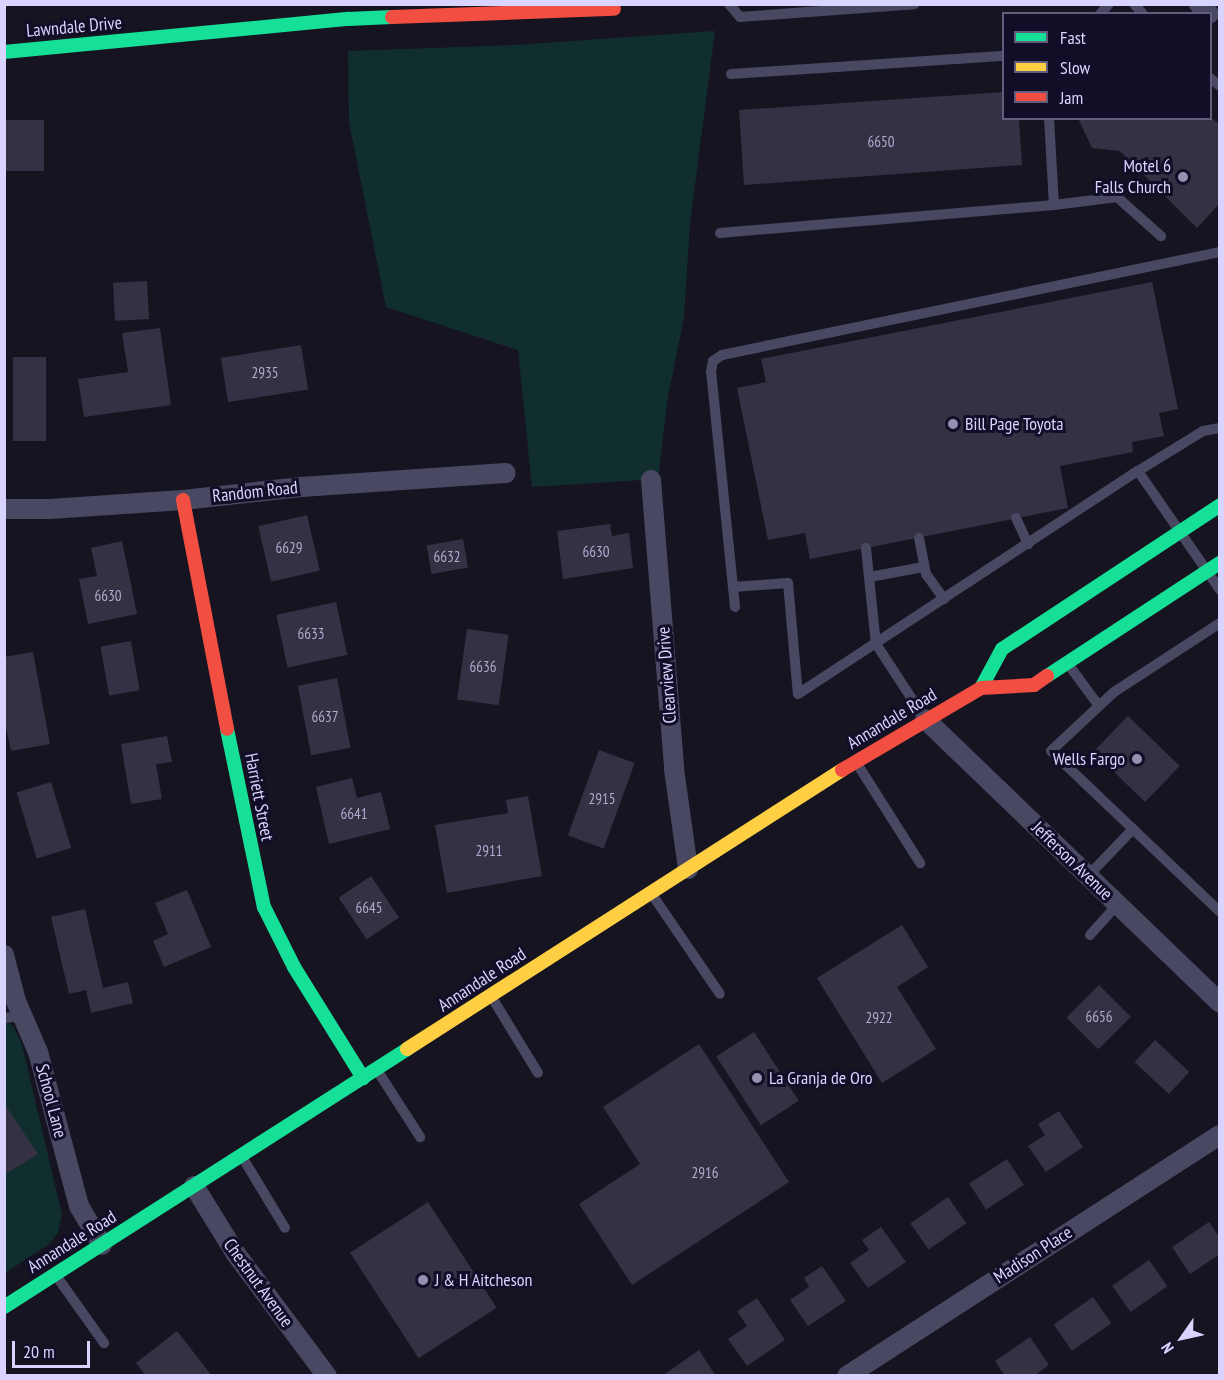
<!DOCTYPE html>
<html>
<head>
<meta charset="utf-8">
<style>
  body { margin:0 }
  #map { position:relative; width:1224px; height:1380px; overflow:hidden; background:#161421; font-family:"PT Sans Narrow",sans-serif }
  div>[style] { position:absolute }
  [style*='--x'] { left:calc(var(--x)*1px); top:calc(var(--y)*1px); width:calc(var(--w)*1px); rotate:calc(var(--a)*1deg) }
  .green>* { inset:0; background:#112e2f }
  .building>* { inset:0; background:#343144; transform-origin:0 0 }
  .lane>* { height:10px; margin:-5px; padding:0 5px; transform-origin:5px; border-radius:5px; background:#494862 }
  .street>* { height:20px; margin:-10px; padding:0 10px; transform-origin:10px; border-radius:10px; background:#494862 }
  .fast>* { height:14px; margin:-7px; padding:0 7px; transform-origin:7px; border-radius:7px; background:#16e098 }
  .slow>* { height:14px; margin:-7px; padding:0 7px; transform-origin:7px; border-radius:7px; background:#ffcf43 }
  .jam>* { height:14px; margin:-7px; padding:0 7px; transform-origin:7px; border-radius:7px; background:#f24e42 }
  .dots>* { width:16px; height:16px; translate:-50% -50%; box-sizing:border-box; border:3px solid #120e27; border-radius:50% }
  span { translate:-50% -50%; white-space:nowrap; text-align:center; line-height:1.15; -webkit-text-stroke:6px #120e27; paint-order:stroke }
  .number-label { font-size:15px; color:#b0abd0 }
  .number-label span { -webkit-text-stroke-width:0 }
  .street-label { font-size:18px; color:#d9d4ff }
  .poi-label { font-size:18px; color:#d9d4ff }
  .right { translate:-100% -50%; text-align:right }
  .left { translate:0 -50%; text-align:left }
  .frame { position:absolute; inset:0; border:6px solid #d9d4ff; pointer-events:none }
  .legend { position:absolute; left:1002px; top:12px; width:210px; height:108px; box-sizing:border-box; background:#120e27; border:2px solid #625d7d; margin:0; padding:8px 10px; list-style:none; font-size:18px; color:#d9d4ff }
  .legend li { display:flex; align-items:center; gap:12px; height:30px }
  .legend b { width:30px; border:2px solid #625d7d }
  .north { position:absolute; left:1152px; top:1308px; width:60px; height:60px; -webkit-text-stroke:4px #120e27; paint-order:stroke; rotate:236deg; font-size:16px; font-weight:700; line-height:24px; text-align:center; color:#d9d4ff }
  .north::after { content:''; display:block; margin:auto; width:21px; height:27px; background:#d9d4ff; clip-path:polygon(50% 0,100% 100%,50% 72%,0 100%) }
  .scale { position:absolute; left:12px; top:1341px; width:78px; height:27px; box-sizing:border-box; border:3px solid #d9d4ff; border-top:0; padding-left:8px; font-size:18px; line-height:21px; white-space:nowrap; color:#d9d4ff; -webkit-text-stroke:4px #120e27; paint-order:stroke }
</style>
</head>
<body>
<div id="map">
  <div class="green">
    <div style="clip-path:polygon(715px 31px,690px 223px,684px 318px,668px 396px,658px 479px,532px 487px,518px 350px,386px 307px,349px 122px,348px 51px,515px 45px)"></div>
    <div style="clip-path:polygon(5px 1017px,14px 1028px,22px 1045px,62px 1215px,58px 1233px,48px 1245px,5px 1273px)"></div>
  </div>
  <div class="building">
    <div style="clip-path:polygon(1004px 92px,1004px 118px,1019px 118px,1022px 165px,744px 185px,739px 110px)"></div>
    <div style="clip-path:polygon(1210px 117px,1220px 125px,1220px 203px,1197px 228px,1120px 151px,1092px 148px,1078px 118px)"></div>
    <div style="left:4px;top:120px;width:40px;height:51px"></div>
    <div style="left:147px;top:281px;width:38px;height:34px;rotate:87deg"></div>
    <div style="clip-path:polygon(1152px 282px,1178px 409px,1159px 413px,1164px 436px,1132px 442px,1133px 452px,1060px 466px,1068px 508px,810px 559px,805px 533px,768px 540px,737px 388px,766px 382px,761px 359px)"></div>
    <div style="clip-path:polygon(160px 328px,171px 405px,84px 417px,78px 379px,128px 372px,122px 333px)"></div>
    <div style="left:301px;top:345px;width:45px;height:81px;rotate:81deg"></div>
    <div style="left:13px;top:357px;width:33px;height:84px"></div>
    <div style="left:307px;top:515px;width:57px;height:50px;rotate:77deg"></div>
    <div style="clip-path:polygon(610px 524px,612px 536px,629px 533px,633px 568px,563px 579px,557px 531px)"></div>
    <div style="left:463px;top:539px;width:29px;height:37px;rotate:80deg"></div>
    <div style="clip-path:polygon(122px 541px,137px 614px,88px 624px,79px 579px,97px 576px,91px 548px)"></div>
    <div style="left:336px;top:602px;width:54px;height:61px;rotate:78deg"></div>
    <div style="left:467px;top:629px;width:42px;height:71px;rotate:8deg"></div>
    <div style="left:131px;top:641px;width:50px;height:31px;rotate:80deg"></div>
    <div style="clip-path:polygon(33px 652px,50px 744px,11px 751px,4px 717px,4px 657px)"></div>
    <div style="left:337px;top:678px;width:71px;height:40px;rotate:79deg"></div>
    <div style="left:1128px;top:716px;width:72px;height:50px;rotate:44deg"></div>
    <div style="clip-path:polygon(167px 736px,172px 762px,156px 764px,162px 799px,131px 804px,121px 744px)"></div>
    <div style="left:599px;top:750px;width:38px;height:91px;rotate:20deg"></div>
    <div style="clip-path:polygon(352px 778px,357px 798px,381px 792px,390px 829px,329px 844px,316px 787px)"></div>
    <div style="left:51px;top:782px;width:69px;height:36px;rotate:73deg"></div>
    <div style="clip-path:polygon(528px 796px,542px 876px,447px 893px,435px 825px,508px 813px,506px 800px)"></div>
    <div style="left:371px;top:876px;width:50px;height:39px;rotate:56deg"></div>
    <div style="clip-path:polygon(187px 890px,211px 947px,164px 967px,153px 941px,168px 934px,155px 903px)"></div>
    <div style="clip-path:polygon(85px 909px,103px 988px,128px 982px,133px 1003px,91px 1013px,86px 990px,69px 994px,51px 917px)"></div>
    <div style="clip-path:polygon(902px 925px,928px 967px,897px 987px,936px 1049px,882px 1083px,817px 978px)"></div>
    <div style="left:1099px;top:985px;width:45px;height:46px;rotate:45deg"></div>
    <div style="left:754px;top:1032px;width:82px;height:45px;rotate:57deg"></div>
    <div style="left:1155px;top:1040px;width:47px;height:30px;rotate:43deg"></div>
    <div style="clip-path:polygon(699px 1044px,789px 1182px,632px 1285px,579px 1204px,640px 1164px,603px 1107px)"></div>
    <div style="clip-path:polygon(4px 1103px,38px 1154px,4px 1175px)"></div>
    <div style="clip-path:polygon(1059px 1111px,1083px 1147px,1046px 1172px,1028px 1146px,1045px 1135px,1038px 1124px)"></div>
    <div style="left:1007px;top:1159px;width:31px;height:45px;rotate:57deg"></div>
    <div style="left:948px;top:1197px;width:32px;height:46px;rotate:55deg"></div>
    <div style="left:428px;top:1202px;width:126px;height:93px;rotate:57deg"></div>
    <div style="clip-path:polygon(1209px 1222px,1220px 1238px,1220px 1254px,1190px 1274px,1172px 1247px)"></div>
    <div style="clip-path:polygon(881px 1227px,906px 1262px,868px 1288px,850px 1263px,869px 1250px,862px 1240px)"></div>
    <div style="left:1149px;top:1260px;width:32px;height:45px;rotate:55deg"></div>
    <div style="clip-path:polygon(822px 1266px,846px 1301px,808px 1326px,790px 1300px,809px 1287px,804px 1278px)"></div>
    <div style="left:1093px;top:1297px;width:32px;height:48px;rotate:55deg"></div>
    <div style="clip-path:polygon(757px 1298px,785px 1340px,747px 1366px,728px 1339px,747px 1326px,737px 1311px)"></div>
    <div style="clip-path:polygon(177px 1331px,212px 1376px,146px 1376px,136px 1363px)"></div>
    <div style="clip-path:polygon(1030px 1337px,1049px 1365px,1034px 1376px,1005px 1376px,995px 1361px)"></div>
    <div style="clip-path:polygon(699px 1350px,716px 1376px,662px 1376px)"></div>
  </div>
  <div class="lane">
    <div style="--x:729;--y:4;--w:17;--a:50"></div>
    <div style="--x:740;--y:17;--w:175;--a:-4.2"></div>
    <div style="--x:1134;--y:4;--w:13;--a:48"></div>
    <div style="--x:1100;--y:14;--w:13;--a:-48"></div>
    <div style="--x:731;--y:74;--w:274;--a:-3.8"></div>
    <div style="--x:1210;--y:78;--w:13;--a:39"></div>
    <div style="--x:1049;--y:118;--w:87;--a:86.7"></div>
    <div style="--x:1054;--y:205;--w:64;--a:-7.2"></div>
    <div style="--x:1117;--y:197;--w:59;--a:41.6"></div>
    <div style="--x:720;--y:233;--w:335;--a:-4.8"></div>
    <div style="--x:1138;--y:471;--w:145;--a:55.4"></div>
    <div style="--x:1016;--y:518;--w:29;--a:65"></div>
    <div style="--x:919;--y:538;--w:37;--a:79"></div>
    <div style="--x:926;--y:574;--w:31;--a:54"></div>
    <div style="--x:866;--y:548;--w:97;--a:84.1"></div>
    <div style="--x:876;--y:644;--w:90;--a:56.8"></div>
    <div style="--x:870;--y:577;--w:54;--a:-10.7"></div>
    <div style="--x:733;--y:587;--w:55;--a:-4.2"></div>
    <div style="--x:788;--y:583;--w:111;--a:84.9"></div>
    <div style="--x:798;--y:694;--w:407;--a:-33.3"></div>
    <div style="--x:1138;--y:471;--w:76;--a:-31.6"></div>
    <div style="--x:1203;--y:431;--w:17;--a:-10"></div>
    <div style="--x:735;--y:607;--w:236;--a:-95.8"></div>
    <div style="--x:711;--y:372;--w:11;--a:-80"></div>
    <div style="--x:713;--y:361;--w:11;--a:-34"></div>
    <div style="--x:722;--y:355;--w:509;--a:-11.69"></div>
    <div style="--x:1220;--y:623;--w:126;--a:146.9"></div>
    <div style="--x:1114;--y:692;--w:86;--a:136.9"></div>
    <div style="--x:1051;--y:751;--w:233;--a:43.6"></div>
    <div style="--x:1068;--y:664;--w:52;--a:53.6"></div>
    <div style="--x:856;--y:762;--w:120;--a:57.6"></div>
    <div style="--x:1088;--y:876;--w:65;--a:-46.2"></div>
    <div style="--x:651;--y:893;--w:122;--a:55.7"></div>
    <div style="--x:1090;--y:935;--w:40;--a:-48"></div>
    <div style="--x:491;--y:996;--w:90;--a:58.6"></div>
    <div style="--x:4;--y:1018;--w:19;--a:-6"></div>
    <div style="--x:377;--y:1070;--w:80;--a:57.3"></div>
    <div style="--x:241;--y:1155;--w:85;--a:58.9"></div>
    <div style="--x:55;--y:1274;--w:85;--a:54.6"></div>
  </div>
  <div class="street">
    <div style="--x:1199;--y:4;--w:14;--a:45"></div>
    <div style="--x:651;--y:480;--w:290;--a:85.4"></div>
    <div style="--x:674;--y:769;--w:101;--a:82"></div>
    <div style="--x:4;--y:509;--w:46;--a:0"></div>
    <div style="--x:50;--y:509;--w:133;--a:-3.9"></div>
    <div style="--x:183;--y:500;--w:119;--a:-6.3"></div>
    <div style="--x:301;--y:487;--w:205;--a:-3.9"></div>
    <div style="--x:925;--y:719;--w:409;--a:43.9"></div>
    <div style="--x:4;--y:955;--w:48;--a:75.4"></div>
    <div style="--x:16;--y:1001;--w:56;--a:66.7"></div>
    <div style="--x:38;--y:1052;--w:159;--a:75.1"></div>
    <div style="--x:79;--y:1206;--w:45;--a:59.5"></div>
    <div style="--x:194;--y:1186;--w:80;--a:58.3"></div>
    <div style="--x:236;--y:1254;--w:152;--a:53.3"></div>
    <div style="--x:847;--y:1376;--w:444;--a:-32.9"></div>
  </div>
  <div class="fast">
    <div style="--x:4;--y:52;--w:346;--a:-5.5"></div>
    <div style="--x:348;--y:19;--w:44;--a:-2.6"></div>
    <div style="--x:1047;--y:676;--w:207;--a:-33.2"></div>
    <div style="--x:981;--y:688;--w:44;--a:-61.7"></div>
    <div style="--x:1002;--y:649;--w:261;--a:-33.4"></div>
    <div style="--x:227;--y:729;--w:182;--a:78.3"></div>
    <div style="--x:264;--y:907;--w:67;--a:63.4"></div>
    <div style="--x:294;--y:967;--w:131;--a:58.1"></div>
    <div style="--x:4;--y:1307;--w:479;--a:-32.6"></div>
  </div>
  <div class="slow">
    <div style="--x:407;--y:1049;--w:517;--a:-32.68"></div>
  </div>
  <div class="jam">
    <div style="--x:392;--y:17;--w:222;--a:-2.1"></div>
    <div style="--x:183;--y:500;--w:233;--a:79.1"></div>
    <div style="--x:842;--y:770;--w:161;--a:-30.5"></div>
    <div style="--x:981;--y:688;--w:53;--a:-3.2"></div>
    <div style="--x:1034;--y:685;--w:16;--a:-35"></div>
  </div>
  <div class="dots">
    <div style="left:1183px;top:177px;background:#9591b1"></div>
    <div style="left:953px;top:424px;background:#9591b1"></div>
    <div style="left:1137px;top:759px;background:#9591b1"></div>
    <div style="left:757px;top:1078px;background:#9591b1"></div>
    <div style="left:423px;top:1280px;background:#9591b1"></div>
  </div>
  <div class="number-label">
    <span style="left:881px;top:142px">6650</span>
    <span style="left:265px;top:373px">2935</span>
    <span style="left:289px;top:548px">6629</span>
    <span style="left:596px;top:552px">6630</span>
    <span style="left:447px;top:557px">6632</span>
    <span style="left:108px;top:596px">6630</span>
    <span style="left:311px;top:634px">6633</span>
    <span style="left:483px;top:667px">6636</span>
    <span style="left:325px;top:717px">6637</span>
    <span style="left:602px;top:799px">2915</span>
    <span style="left:354px;top:814px">6641</span>
    <span style="left:489px;top:851px">2911</span>
    <span style="left:369px;top:908px">6645</span>
    <span style="left:1099px;top:1017px">6656</span>
    <span style="left:879px;top:1018px">2922</span>
    <span style="left:705px;top:1173px">2916</span>
  </div>
  <div class="street-label">
    <span style="left:74px;top:27px;rotate:-5deg">Lawndale Drive</span>
    <span style="left:255px;top:492px;rotate:-6deg">Random Road</span>
    <span style="left:667px;top:675px;rotate:-94deg">Clearview Drive</span>
    <span style="left:892px;top:719px;rotate:-31deg">Annandale Road</span>
    <span style="left:259px;top:797px;rotate:79deg">Harriett Street</span>
    <span style="left:1072px;top:861px;rotate:44deg">Jefferson Avenue</span>
    <span style="left:482px;top:980px;rotate:-33deg">Annandale Road</span>
    <span style="left:51px;top:1101px;rotate:75deg">School Lane</span>
    <span style="left:72px;top:1242px;rotate:-32deg">Annandale Road</span>
    <span style="left:1033px;top:1255px;rotate:-33deg">Madison Place</span>
    <span style="left:258px;top:1283px;rotate:54deg">Chestnut Avenue</span>
  </div>
  <div class="poi-label">
    <span class="right" style="left:1171px;top:177px">Motel 6<br>Falls Church</span>
    <span class="left" style="left:965px;top:424px">Bill Page Toyota</span>
    <span class="right" style="left:1125px;top:759px">Wells Fargo</span>
    <span class="left" style="left:769px;top:1078px">La Granja de Oro</span>
    <span class="left" style="left:435px;top:1280px">J &amp; H Aitcheson</span>
  </div>
  <div class="frame"></div>
  <ul class="legend">
  <li><b style="height:8px;background:#16e098"></b>Fast</li>
  <li><b style="height:8px;background:#ffcf43"></b>Slow</li>
  <li><b style="height:8px;background:#f24e42"></b>Jam</li>
  </ul>
  <div class="north">N</div>
  <div class="scale">20 m</div>
</div>
</body>
</html>
